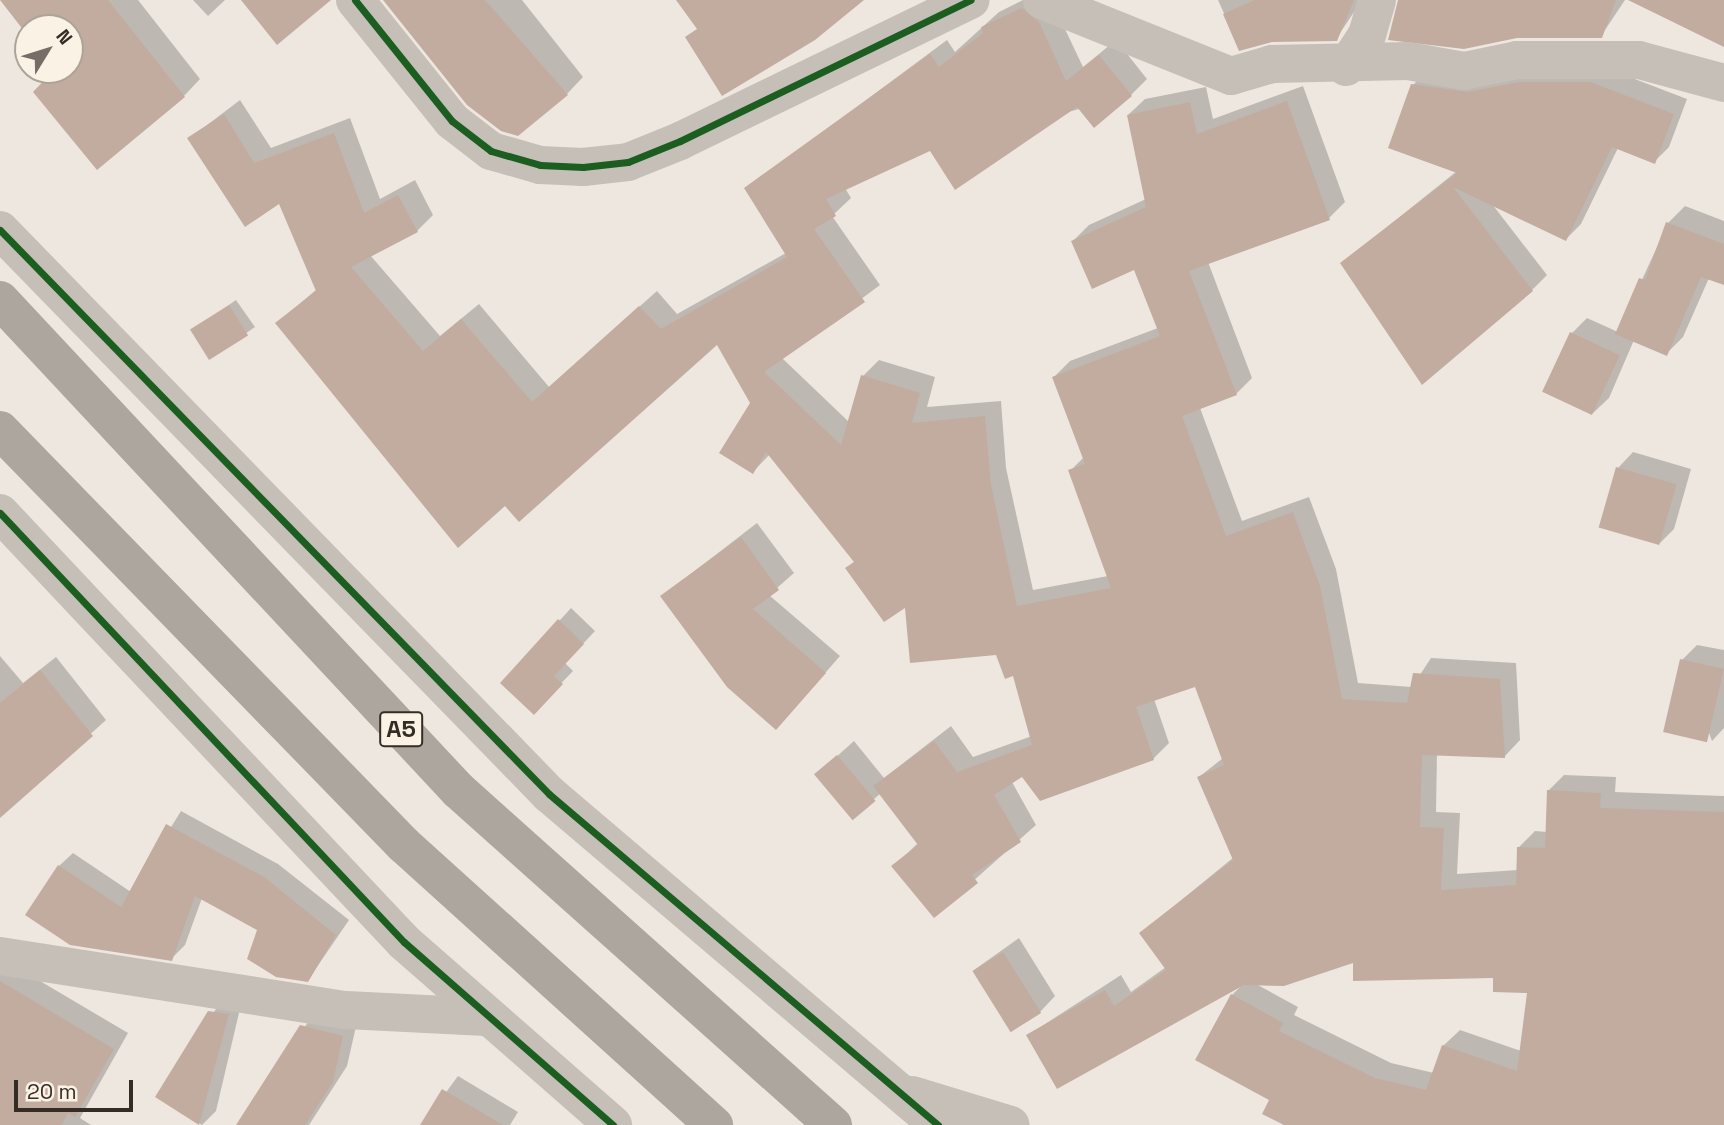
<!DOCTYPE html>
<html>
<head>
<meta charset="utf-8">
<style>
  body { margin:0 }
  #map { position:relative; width:1724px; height:1125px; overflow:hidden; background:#ede7df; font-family:"Space Grotesk",sans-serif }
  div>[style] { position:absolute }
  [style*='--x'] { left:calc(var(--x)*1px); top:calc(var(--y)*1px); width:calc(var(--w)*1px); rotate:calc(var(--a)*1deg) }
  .shadow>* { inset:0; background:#0003; transform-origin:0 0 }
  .building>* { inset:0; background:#c2ac9f; transform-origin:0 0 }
  .minor>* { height:38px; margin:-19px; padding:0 19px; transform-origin:19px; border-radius:19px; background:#c6bfb8 }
  .highway>* { height:38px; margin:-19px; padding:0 19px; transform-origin:19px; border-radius:19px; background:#aca69e }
  .cycleway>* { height:7px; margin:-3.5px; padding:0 3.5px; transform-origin:3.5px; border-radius:3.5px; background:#1b5e20 }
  span { translate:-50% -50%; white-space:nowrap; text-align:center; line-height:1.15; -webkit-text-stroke:7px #faf2e5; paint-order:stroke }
  .shield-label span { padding:2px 5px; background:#faf2e5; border:2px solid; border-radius:5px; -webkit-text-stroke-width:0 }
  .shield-label { font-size:24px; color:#362c26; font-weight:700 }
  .north { position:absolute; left:14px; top:14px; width:70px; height:70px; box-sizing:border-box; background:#faf2e5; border:2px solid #aca399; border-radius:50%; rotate:52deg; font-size:19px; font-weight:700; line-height:28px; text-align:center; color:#362c26 }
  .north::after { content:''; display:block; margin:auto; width:24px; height:32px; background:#766d67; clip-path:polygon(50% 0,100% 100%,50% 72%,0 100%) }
  .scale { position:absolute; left:14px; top:1080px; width:119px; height:32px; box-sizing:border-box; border:4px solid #362c26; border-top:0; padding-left:9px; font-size:21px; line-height:24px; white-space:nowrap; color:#362c26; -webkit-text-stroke:5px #faf2e5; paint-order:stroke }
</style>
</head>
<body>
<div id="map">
  <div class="shadow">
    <div style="clip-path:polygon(6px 0,138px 0,200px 79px,184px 96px,56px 70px,70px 70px,70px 28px,28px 28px,28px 33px)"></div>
    <div style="clip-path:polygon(193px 0,225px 0,208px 16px)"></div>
    <div style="clip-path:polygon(385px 0,522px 0,583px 77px,567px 94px)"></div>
    <div style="clip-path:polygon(evenodd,1023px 0,1054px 6px,1083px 67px,1116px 40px,1147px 79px,1131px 95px,931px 149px,845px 188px,851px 198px,832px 216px,880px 285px,782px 358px,849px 422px,863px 376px,879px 360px,935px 377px,927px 407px,1001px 401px,1006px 468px,1033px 590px,1108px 576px,1070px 471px,1084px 457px,1054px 377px,1070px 361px,1158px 328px,1135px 268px,1073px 241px,1089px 225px,1146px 199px,1128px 115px,1145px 99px,1206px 87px,1213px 119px,1303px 86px,1345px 202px,1329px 218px,1208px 262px,1252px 378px,1236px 394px,1200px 408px,1242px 521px,1309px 497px,1336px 569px,1358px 683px,1412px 687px,1431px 658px,1516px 663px,1520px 740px,1504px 757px,1437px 754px,1436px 812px,1460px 813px,1457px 874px,1518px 870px,1519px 847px,1535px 831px,1547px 832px,1548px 791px,1564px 775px,1616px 777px,1615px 792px,1724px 796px,1724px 1125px,1288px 1125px,1271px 1099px,1232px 995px,1243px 984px,1028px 1035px,1121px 975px,1131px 992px,1166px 967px,1141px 933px,1234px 857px,1199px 777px,1223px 758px,1196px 685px,1154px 699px,1169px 743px,1153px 759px,1023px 775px,1012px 782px,1036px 825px,934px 916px,894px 866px,918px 843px,881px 793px,852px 818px,816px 775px,854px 741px,884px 778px,951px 726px,973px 757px,1032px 736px,1014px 673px,997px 653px,848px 568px,855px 561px,770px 454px,753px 472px,752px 403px,717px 343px,506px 504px,277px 323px,317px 289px,279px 201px,190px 138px,240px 100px,271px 148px,350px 118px,380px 199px,415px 180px,433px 215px,417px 231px,370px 255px,440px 336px,479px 304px,549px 387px,657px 291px,677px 314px,786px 253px,746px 189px,947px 40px,955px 52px,999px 12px,1023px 0,1354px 961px,1495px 976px,1529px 991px,1521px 1051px,1460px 1030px,1443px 1046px,1434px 1073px,1391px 1063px,1294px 1015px,1298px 1007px,1256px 984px,1354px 961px)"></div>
    <div style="clip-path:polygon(1218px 0,1362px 0,1336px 39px,1271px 40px,1240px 49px)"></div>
    <div style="clip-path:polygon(1399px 0,1625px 0,1601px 36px)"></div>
    <div style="clip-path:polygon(1606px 68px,1687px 99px,1669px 147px,1654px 162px,1618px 148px,1581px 224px,1566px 239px,1492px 204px,1547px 275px,1532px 290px,1342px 263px,1457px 171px,1413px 85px,1428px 70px)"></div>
    <div style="clip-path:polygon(1685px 206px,1724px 221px,1724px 283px,1709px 278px,1683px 337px,1666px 354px,1634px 340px,1609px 398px,1593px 413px,1572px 333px,1587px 318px,1618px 332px,1668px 223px)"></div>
    <div style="left:236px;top:300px;width:33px;height:52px;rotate:55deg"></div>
    <div style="clip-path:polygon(1633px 452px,1691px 469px,1674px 529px,1659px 544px,1618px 468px)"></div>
    <div style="clip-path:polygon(757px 523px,794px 573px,769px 595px,840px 656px,791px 712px,662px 596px)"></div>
    <div style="clip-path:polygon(571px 608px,595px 631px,565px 663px,573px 671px,545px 700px,503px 683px)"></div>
    <div style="clip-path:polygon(1697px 645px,1724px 650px,1724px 728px,1712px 741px,1682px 660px)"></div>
    <div style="clip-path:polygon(0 656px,23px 683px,56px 657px,106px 720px,0 816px)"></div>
    <div style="clip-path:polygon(181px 811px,278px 864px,349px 920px,308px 980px,259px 929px,202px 898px,185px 945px,171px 959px,59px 866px,73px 853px,131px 892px)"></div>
    <div style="clip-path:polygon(1019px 938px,1055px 996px,1040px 1012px,974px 970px)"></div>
    <div style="clip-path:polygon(0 973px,35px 978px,128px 1033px,80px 1118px,91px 1125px,0 1125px)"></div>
    <div style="clip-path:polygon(224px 997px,242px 1000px,216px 1111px,202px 1125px,158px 1096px)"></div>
    <div style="clip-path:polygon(315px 1012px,357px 1022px,347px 1066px,309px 1125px,238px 1125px)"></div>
    <div style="clip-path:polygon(458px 1076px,518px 1112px,510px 1125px,422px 1125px)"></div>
  </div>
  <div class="building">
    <div style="clip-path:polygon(0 0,108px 0,185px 97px,97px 170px,33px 92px,54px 70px,70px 70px,70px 28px,28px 28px,28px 36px)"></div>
    <div style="clip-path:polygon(241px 0,331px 0,277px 45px)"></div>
    <div style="clip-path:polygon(383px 0,485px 0,568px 95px,518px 136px,501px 131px,467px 105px)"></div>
    <div style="clip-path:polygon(676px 0,864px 0,815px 40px,722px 96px,685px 37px,697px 29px)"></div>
    <div style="clip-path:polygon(1255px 0,1354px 0,1337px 41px,1272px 42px,1239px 51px,1223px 14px)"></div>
    <div style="clip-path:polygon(1398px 0,1616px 0,1602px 38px,1517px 38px,1464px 49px,1388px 40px)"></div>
    <div style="clip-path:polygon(1628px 0,1724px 0,1724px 47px)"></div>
    <div style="clip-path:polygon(1022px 8px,1039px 22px,1066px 81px,1099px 55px,1132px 96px,1094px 128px,1077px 107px,955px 190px,930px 151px,826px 199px,836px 216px,814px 229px,865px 302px,764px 372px,841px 445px,861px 375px,920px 393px,912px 423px,985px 416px,991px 485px,1017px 606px,1111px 588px,1068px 470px,1085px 464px,1052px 377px,1160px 336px,1134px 270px,1092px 289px,1071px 241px,1146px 207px,1127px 115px,1190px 102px,1197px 134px,1287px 101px,1330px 220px,1189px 271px,1237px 395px,1182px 416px,1226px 536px,1293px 512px,1320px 586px,1342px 699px,1407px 703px,1413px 673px,1500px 679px,1505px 758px,1422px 755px,1420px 827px,1444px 828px,1441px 890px,1516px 885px,1517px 847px,1545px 848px,1547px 790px,1601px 793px,1600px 808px,1724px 812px,1724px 1125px,1284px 1125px,1262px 1114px,1269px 1100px,1195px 1060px,1231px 994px,1283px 1023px,1279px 1031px,1375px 1078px,1426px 1090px,1442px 1045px,1517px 1071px,1527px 993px,1493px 992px,1493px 978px,1353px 981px,1353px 963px,1284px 986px,1244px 985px,1057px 1089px,1026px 1035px,1105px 990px,1114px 1006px,1166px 970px,1139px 933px,1233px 860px,1197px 777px,1224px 765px,1195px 687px,1136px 707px,1154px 760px,1040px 801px,1022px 777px,994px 795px,1021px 842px,972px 875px,978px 883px,934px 918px,891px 866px,918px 845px,873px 786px,934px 741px,957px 772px,1032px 745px,1013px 676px,1005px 679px,996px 655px,910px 663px,905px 608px,884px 622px,845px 568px,854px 562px,766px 452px,753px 474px,719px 453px,750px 403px,717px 345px,519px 522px,505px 506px,458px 548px,275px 323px,316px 291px,279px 204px,245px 227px,187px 138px,224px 114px,254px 163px,334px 133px,364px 213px,398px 195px,418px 232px,351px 267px,423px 351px,461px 319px,532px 402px,639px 306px,661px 329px,787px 257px,744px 188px,930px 54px,939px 67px,983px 33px,981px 27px)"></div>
    <div style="clip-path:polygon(1519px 82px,1590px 82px,1674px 114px,1655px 164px,1612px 147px,1566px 241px,1453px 187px,1533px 291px,1422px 385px,1340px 263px,1457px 173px,1388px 148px,1411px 84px,1468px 92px)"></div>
    <div style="clip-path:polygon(1666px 222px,1724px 244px,1724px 285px,1701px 277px,1667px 356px,1615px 334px,1639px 278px,1645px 280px)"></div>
    <div style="left:229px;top:305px;width:36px;height:46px;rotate:58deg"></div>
    <div style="left:1570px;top:332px;width:55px;height:66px;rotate:25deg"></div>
    <div style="left:1616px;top:467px;width:63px;height:63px;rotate:16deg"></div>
    <div style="clip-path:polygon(741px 537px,779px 590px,753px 609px,826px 673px,776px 730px,727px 687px,660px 596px)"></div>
    <div style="clip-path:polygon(558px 619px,584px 644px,554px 676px,563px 684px,534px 715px,500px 683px)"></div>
    <div style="left:1680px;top:659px;width:45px;height:75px;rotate:13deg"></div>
    <div style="clip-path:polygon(40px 670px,93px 736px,0 818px,0 703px)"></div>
    <div style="left:837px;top:755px;width:60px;height:30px;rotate:50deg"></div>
    <div style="clip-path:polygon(166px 824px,264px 877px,336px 935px,308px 982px,276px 977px,247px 959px,257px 930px,195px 896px,172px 961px,70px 945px,25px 915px,58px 865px,121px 907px)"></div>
    <div style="left:1003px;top:952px;width:72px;height:36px;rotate:58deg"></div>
    <div style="clip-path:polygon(0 981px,114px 1049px,75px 1117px,68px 1113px,62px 1125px,0 1125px)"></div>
    <div style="clip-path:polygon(208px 1011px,229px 1014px,199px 1125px,155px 1097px)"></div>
    <div style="clip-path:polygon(300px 1025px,343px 1036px,333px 1082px,305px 1125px,236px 1125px)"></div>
    <div style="clip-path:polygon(442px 1089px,503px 1125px,420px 1125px)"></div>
  </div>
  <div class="minor">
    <div style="--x:355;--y:0;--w:155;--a:51.3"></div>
    <div style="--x:452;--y:121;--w:49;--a:37.6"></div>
    <div style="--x:491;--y:151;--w:51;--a:15.9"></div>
    <div style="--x:540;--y:165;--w:43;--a:2.7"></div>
    <div style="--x:583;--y:167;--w:45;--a:-6.3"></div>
    <div style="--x:628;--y:162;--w:56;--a:-22"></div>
    <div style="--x:680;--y:141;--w:323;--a:-25.9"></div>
    <div style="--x:1042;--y:0;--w:204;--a:21.9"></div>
    <div style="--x:1231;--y:76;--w:43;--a:-16.3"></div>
    <div style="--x:1272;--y:64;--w:136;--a:-1.3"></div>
    <div style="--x:1408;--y:61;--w:57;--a:10.1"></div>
    <div style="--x:1464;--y:71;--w:54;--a:-11.7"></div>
    <div style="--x:1517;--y:60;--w:122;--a:0"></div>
    <div style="--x:1639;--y:60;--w:88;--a:15.1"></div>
    <div style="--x:1346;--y:67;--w:38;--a:-57"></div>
    <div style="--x:1367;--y:35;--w:36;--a:-74"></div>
    <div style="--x:0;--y:230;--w:787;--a:45.77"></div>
    <div style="--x:549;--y:794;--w:511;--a:40.39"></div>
    <div style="--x:0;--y:513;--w:589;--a:46.72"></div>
    <div style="--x:404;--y:942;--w:278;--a:41.2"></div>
    <div style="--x:0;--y:956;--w:350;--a:8.9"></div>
    <div style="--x:346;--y:1010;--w:140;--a:2.9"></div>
    <div style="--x:912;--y:1095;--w:103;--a:16.9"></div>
  </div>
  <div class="highway">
    <div style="--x:0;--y:300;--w:671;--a:46.93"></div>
    <div style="--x:458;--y:790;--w:503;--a:41.78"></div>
    <div style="--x:0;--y:430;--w:579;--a:45.77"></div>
    <div style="--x:404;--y:845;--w:418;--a:42.1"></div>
  </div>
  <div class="cycleway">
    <div style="--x:355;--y:0;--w:155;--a:51.3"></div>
    <div style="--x:452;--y:121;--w:49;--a:37.6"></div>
    <div style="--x:491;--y:151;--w:51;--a:15.9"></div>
    <div style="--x:540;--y:165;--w:43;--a:2.7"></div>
    <div style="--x:583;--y:167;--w:45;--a:-6.3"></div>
    <div style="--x:628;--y:162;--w:56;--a:-22"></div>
    <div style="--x:680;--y:141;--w:323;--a:-25.9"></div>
    <div style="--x:0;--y:230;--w:787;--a:45.77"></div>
    <div style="--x:549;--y:794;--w:511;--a:40.39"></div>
    <div style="--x:0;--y:513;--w:589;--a:46.72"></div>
    <div style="--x:404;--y:942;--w:278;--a:41.2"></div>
  </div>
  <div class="shield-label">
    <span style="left:401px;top:729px">A5</span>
  </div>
  <div class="north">N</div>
  <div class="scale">20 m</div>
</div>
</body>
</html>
